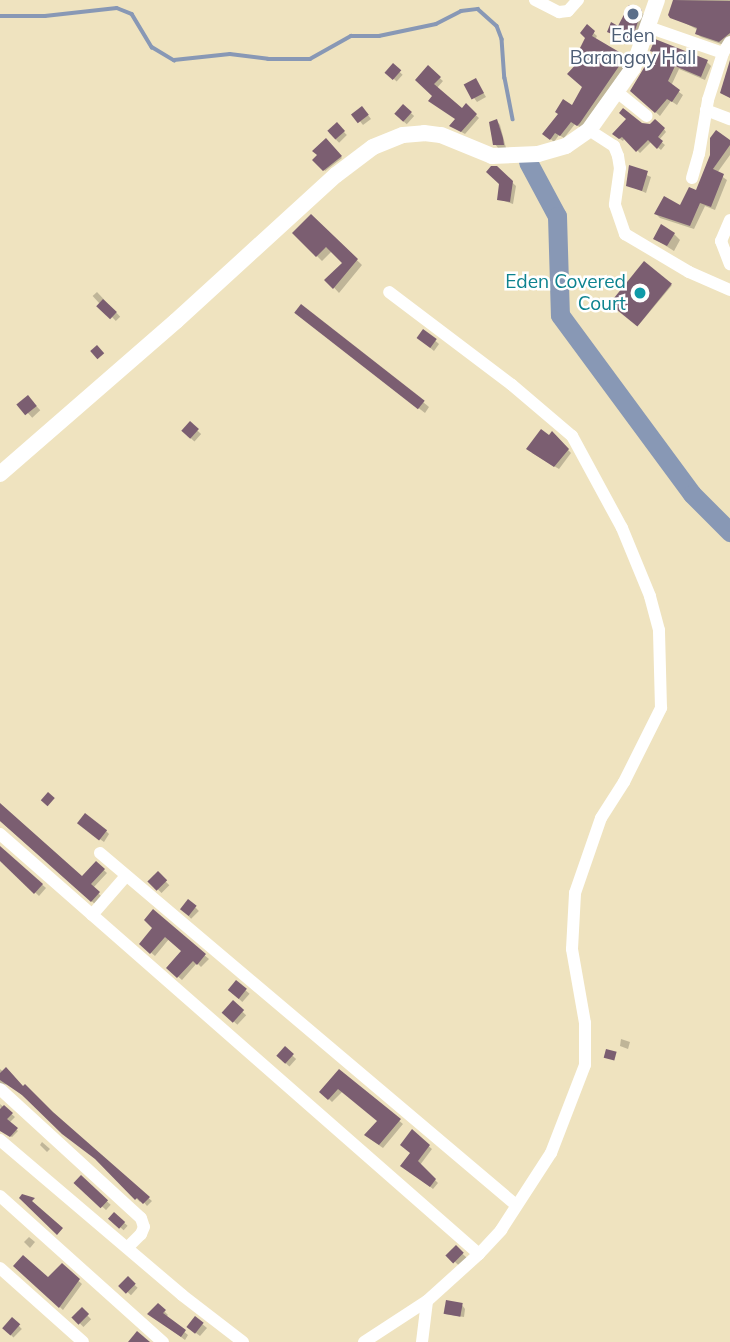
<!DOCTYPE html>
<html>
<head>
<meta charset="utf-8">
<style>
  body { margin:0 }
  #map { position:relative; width:730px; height:1342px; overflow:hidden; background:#efe3bf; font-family:Mulish,sans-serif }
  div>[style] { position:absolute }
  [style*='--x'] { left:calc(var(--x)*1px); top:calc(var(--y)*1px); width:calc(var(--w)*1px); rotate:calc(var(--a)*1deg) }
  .shadow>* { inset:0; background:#0003; transform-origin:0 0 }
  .stream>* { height:3.5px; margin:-1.75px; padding:0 1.75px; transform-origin:1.75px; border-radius:1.75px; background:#8898b5 }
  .river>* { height:19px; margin:-9.5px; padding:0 9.5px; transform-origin:9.5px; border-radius:9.5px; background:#8898b5 }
  .building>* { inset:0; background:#7b5e71; transform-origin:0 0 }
  .minor>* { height:12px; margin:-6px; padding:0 6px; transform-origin:6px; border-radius:6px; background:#fff }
  .tertiary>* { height:16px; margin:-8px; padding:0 8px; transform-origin:8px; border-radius:8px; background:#fff }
  .dots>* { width:19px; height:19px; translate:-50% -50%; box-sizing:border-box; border:4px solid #fff; border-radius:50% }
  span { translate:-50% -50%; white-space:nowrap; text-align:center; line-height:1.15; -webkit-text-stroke:5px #fff; paint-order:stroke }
  .service-label { font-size:19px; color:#4e5e75 }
  .culture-label { font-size:19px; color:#0d838f }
  .right { translate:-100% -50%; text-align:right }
</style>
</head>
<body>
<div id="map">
  <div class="shadow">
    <div style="clip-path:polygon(675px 0,730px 0,730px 38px,724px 45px,701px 37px,697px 34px,698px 30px,670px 15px)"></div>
    <div style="clip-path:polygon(641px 12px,645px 15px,634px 44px,609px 31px,619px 28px)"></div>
    <div style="clip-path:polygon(587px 27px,597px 36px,595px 40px,629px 61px,581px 128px,575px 124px,564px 138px,559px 135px,554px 142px,545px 134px,573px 107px,584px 87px,579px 63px,587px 38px)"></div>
    <div style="clip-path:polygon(652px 50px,707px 62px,711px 66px,705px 80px,679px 69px,671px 86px,683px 95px,677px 105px,671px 101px,660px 116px,632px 91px,651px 72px,656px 54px)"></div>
    <div style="left:393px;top:66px;width:13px;height:9px;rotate:42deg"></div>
    <div style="clip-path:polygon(428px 68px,443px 81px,437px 88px,462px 111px,466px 106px,479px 118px,465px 134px,451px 126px,457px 120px,434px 96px)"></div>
    <div style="clip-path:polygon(476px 80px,486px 97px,477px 102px,474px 98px)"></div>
    <div style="left:403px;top:106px;width:15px;height:11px;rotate:42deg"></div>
    <div style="clip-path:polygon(365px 111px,371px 119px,363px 125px,354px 114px)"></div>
    <div style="clip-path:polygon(628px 119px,645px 127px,655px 121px,664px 129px,666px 132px,659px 140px,665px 145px,661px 150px,651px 142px,640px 153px,625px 138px,623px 141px,617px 137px)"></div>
    <div style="clip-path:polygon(497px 121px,500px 125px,506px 148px,498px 148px,495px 144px)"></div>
    <div style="left:337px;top:125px;width:14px;height:11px;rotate:45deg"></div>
    <div style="clip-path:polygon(326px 141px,342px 158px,325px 171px,315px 160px)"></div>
    <div style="clip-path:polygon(730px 143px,730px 155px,717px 173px,727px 180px,715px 210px,705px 206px,694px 229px,660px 218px,656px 214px,681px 207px,697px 193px)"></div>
    <div style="clip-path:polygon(497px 168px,516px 186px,513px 204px,499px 199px,501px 183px)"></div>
    <div style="clip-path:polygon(631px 168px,651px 177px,646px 193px,628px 185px)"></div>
    <div style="clip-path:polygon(311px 216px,362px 265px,339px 293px,327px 280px,344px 263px,332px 251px,322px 261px,294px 233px)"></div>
    <div style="clip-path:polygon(674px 234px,680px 240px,674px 251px,655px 239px)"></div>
    <div style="left:645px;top:263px;width:35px;height:52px;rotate:40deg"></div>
    <div style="left:97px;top:292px;width:34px;height:6px;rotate:47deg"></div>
    <div style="clip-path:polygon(303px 318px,423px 402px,429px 407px,425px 413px)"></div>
    <div style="clip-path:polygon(424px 331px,439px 344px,434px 351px,422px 341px)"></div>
    <div style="left:28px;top:397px;width:18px;height:11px;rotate:47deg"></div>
    <div style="left:190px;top:424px;width:15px;height:10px;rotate:42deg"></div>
    <div style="clip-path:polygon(552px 433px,571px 453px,559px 469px,532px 453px)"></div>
    <div style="clip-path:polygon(0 807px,82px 879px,96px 863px,107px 873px,93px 888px,102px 897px,96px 905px,0 821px)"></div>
    <div style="clip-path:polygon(83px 827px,106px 831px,109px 834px,104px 842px)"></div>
    <div style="clip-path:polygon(0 847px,46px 888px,39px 896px,0 859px)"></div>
    <div style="left:158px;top:874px;width:16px;height:11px;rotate:45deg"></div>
    <div style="left:189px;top:901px;width:14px;height:11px;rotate:45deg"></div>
    <div style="clip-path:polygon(153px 912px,209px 959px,201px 967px,197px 963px,182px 980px,168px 968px,183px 951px,169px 939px,155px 956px,141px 944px,155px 928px)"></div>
    <div style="left:236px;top:982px;width:18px;height:11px;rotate:41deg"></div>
    <div style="left:233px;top:1003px;width:18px;height:13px;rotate:43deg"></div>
    <div style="clip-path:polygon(621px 1039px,630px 1042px,628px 1049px,620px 1046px)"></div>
    <div style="left:285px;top:1049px;width:15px;height:10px;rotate:42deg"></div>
    <div style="clip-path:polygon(0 1069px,52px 1114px,152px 1201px,147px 1206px,142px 1200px,140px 1202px,100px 1162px,9px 1084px,0 1085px)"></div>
    <div style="clip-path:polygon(339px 1071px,403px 1124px,383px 1148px,370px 1139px,379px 1121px,343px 1091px,332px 1102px,322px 1092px)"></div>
    <div style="clip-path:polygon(0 1104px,15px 1117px,9px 1123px,18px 1131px,12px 1137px,3px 1132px)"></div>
    <div style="clip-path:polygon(412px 1132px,432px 1149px,420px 1165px,438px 1183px,433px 1189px,406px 1168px,412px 1153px)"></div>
    <div style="clip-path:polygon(42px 1142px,50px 1149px,47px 1152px,40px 1145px)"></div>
    <div style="left:81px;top:1178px;width:40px;height:7px;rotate:42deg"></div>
    <div style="left:114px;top:1214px;width:18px;height:6px;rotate:41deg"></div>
    <div style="clip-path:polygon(29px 1237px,35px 1242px,30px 1248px,24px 1242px)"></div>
    <div style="left:456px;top:1248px;width:15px;height:11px;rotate:42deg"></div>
    <div style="clip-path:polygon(16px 1266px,49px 1280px,62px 1266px,82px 1284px,63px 1310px)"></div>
    <div style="left:128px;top:1279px;width:13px;height:10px;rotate:42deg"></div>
    <div style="clip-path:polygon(158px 1305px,168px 1315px,166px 1317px,188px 1335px,185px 1340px,150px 1314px)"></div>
    <div style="clip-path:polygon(462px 1305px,465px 1309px,464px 1317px,445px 1314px)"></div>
    <div style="left:82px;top:1310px;width:13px;height:11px;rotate:45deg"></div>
    <div style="clip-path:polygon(195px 1318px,207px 1328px,200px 1336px,192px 1330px)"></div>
    <div style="left:12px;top:1319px;width:14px;height:12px;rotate:45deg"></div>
  </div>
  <div class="stream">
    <div style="--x:0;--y:16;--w:45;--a:0"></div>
    <div style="--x:45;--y:16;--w:72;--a:-6.3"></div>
    <div style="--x:117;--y:8;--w:16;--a:22"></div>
    <div style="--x:132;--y:14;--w:39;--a:59"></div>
    <div style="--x:152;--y:47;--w:26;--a:31"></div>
    <div style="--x:174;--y:60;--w:56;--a:-6.1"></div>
    <div style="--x:230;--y:54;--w:38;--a:7"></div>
    <div style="--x:268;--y:59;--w:42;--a:0"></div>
    <div style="--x:310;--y:59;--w:47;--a:-29.3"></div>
    <div style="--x:351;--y:36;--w:28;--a:0"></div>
    <div style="--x:379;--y:36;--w:58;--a:-11.9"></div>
    <div style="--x:436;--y:24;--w:28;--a:-27"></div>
    <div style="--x:461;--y:11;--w:17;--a:-7"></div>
    <div style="--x:478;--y:9;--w:25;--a:42"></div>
    <div style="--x:497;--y:26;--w:14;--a:69"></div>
    <div style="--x:502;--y:39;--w:39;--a:86"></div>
    <div style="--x:505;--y:78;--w:42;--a:79"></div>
  </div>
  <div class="river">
    <div style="--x:528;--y:162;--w:61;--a:61.8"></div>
    <div style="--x:557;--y:216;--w:99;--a:88.3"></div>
    <div style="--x:560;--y:315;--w:222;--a:53.6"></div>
    <div style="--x:692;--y:494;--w:54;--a:45"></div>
  </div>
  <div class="building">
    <div style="clip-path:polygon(673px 0,730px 1px,730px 33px,719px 42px,695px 34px,697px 28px,670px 18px,668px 15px)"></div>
    <div style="clip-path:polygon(629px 5px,642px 10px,631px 42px,607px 32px,611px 22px,618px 26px)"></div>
    <div style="clip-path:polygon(587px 24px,595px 31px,592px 36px,626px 56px,580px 123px,577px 126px,571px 122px,560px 136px,555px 133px,550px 140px,542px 134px,558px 114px,555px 112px,563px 99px,572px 105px,582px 87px,567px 74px,578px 62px,574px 60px,585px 38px,580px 33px)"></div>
    <div style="clip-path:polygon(655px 39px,708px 60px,701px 77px,675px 66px,668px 81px,680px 90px,672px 102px,667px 99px,655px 113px,630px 91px,645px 66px,650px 69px,656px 53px,650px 51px)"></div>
    <div style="clip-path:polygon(730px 60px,730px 98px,720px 93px)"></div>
    <div style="left:393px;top:63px;width:11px;height:13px;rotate:41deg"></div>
    <div style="clip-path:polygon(428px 65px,441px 77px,434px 84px,462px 108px,466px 103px,477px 114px,461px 132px,449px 126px,455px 119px,428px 101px,432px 96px,415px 80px)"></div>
    <div style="left:476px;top:78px;width:17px;height:14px;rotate:62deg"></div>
    <div style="left:403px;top:104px;width:12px;height:13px;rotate:42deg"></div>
    <div style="left:362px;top:106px;width:11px;height:14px;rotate:52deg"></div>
    <div style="clip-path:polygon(623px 108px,642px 123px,650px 124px,655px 119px,665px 128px,658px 137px,663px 141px,657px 149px,648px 140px,636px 152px,622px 137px,619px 139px,612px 134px,626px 119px,619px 113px)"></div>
    <div style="clip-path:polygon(497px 119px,503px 138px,504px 145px,493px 145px,489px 122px)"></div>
    <div style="left:337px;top:122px;width:12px;height:13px;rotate:48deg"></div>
    <div style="clip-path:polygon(716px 130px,730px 140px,730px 145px,713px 169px,724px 174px,711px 207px,700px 203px,690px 226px,654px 214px,664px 196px,680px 205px,689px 187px,696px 190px,710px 155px,710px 138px)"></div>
    <div style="clip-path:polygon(326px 138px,342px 156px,323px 171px,312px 160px,317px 155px,312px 151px)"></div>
    <div style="clip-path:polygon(629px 165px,648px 171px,642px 191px,626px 186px)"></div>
    <div style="clip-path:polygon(491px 166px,497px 166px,513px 181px,510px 202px,497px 200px,499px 184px,486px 172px)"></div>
    <div style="clip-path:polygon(311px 214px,358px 259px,333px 289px,324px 280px,342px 263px,326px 247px,316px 257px,292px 233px)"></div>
    <div style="clip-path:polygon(661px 224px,675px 233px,667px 246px,653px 239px)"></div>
    <div style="left:644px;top:261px;width:36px;height:55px;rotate:39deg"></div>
    <div style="left:103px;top:299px;width:19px;height:10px;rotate:43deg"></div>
    <div style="left:301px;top:304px;width:157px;height:11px;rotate:38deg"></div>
    <div style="left:423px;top:329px;width:17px;height:11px;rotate:36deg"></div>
    <div style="left:97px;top:345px;width:11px;height:9px;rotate:49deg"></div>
    <div style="left:28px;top:395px;width:14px;height:15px;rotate:51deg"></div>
    <div style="left:190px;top:421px;width:12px;height:13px;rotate:42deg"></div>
    <div style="clip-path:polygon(541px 429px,549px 435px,552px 431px,569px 449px,554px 467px,526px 449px)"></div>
    <div style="left:48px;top:792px;width:9px;height:11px;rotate:41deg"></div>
    <div style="clip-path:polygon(0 803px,82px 876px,96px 861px,105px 869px,91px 884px,100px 892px,91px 902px,0 821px)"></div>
    <div style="left:85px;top:813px;width:28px;height:13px;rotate:38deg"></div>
    <div style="clip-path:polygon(0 846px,43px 884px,34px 894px,0 861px)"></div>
    <div style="left:158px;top:871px;width:13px;height:15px;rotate:45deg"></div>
    <div style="left:188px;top:899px;width:11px;height:13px;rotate:38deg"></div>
    <div style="clip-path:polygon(153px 909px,206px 954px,197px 965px,193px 961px,177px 978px,166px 968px,181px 951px,165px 937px,150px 954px,139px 944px,152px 928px,144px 920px)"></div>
    <div style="left:236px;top:980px;width:14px;height:13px;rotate:39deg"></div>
    <div style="left:233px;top:1000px;width:15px;height:17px;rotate:42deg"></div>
    <div style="left:285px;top:1046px;width:12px;height:13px;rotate:42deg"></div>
    <div style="left:606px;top:1049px;width:11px;height:9px;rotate:15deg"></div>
    <div style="clip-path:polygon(6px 1067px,23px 1086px,25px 1084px,53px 1112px,150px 1197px,143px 1204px,137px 1198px,135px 1200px,95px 1159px,62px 1134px,22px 1095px,0 1080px,0 1073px)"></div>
    <div style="clip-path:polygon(339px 1069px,401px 1119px,379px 1145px,364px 1135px,377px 1121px,338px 1089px,328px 1100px,319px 1092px)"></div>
    <div style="clip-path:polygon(4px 1105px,13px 1113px,7px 1119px,18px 1128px,10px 1137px,0 1131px,0 1109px)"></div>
    <div style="clip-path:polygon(412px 1129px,430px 1145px,418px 1161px,436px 1179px,430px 1187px,400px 1166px,410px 1153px,400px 1145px)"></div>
    <div style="left:81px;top:1175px;width:37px;height:11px;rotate:43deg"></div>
    <div style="clip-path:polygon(22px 1194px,35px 1198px,32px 1201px,63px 1228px,57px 1235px,19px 1198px)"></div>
    <div style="left:114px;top:1212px;width:15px;height:9px;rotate:42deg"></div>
    <div style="left:456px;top:1245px;width:11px;height:15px;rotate:45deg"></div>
    <div style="clip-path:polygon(23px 1255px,48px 1277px,62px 1263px,80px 1279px,59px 1308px,13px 1266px)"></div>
    <div style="left:128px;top:1276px;width:11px;height:14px;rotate:45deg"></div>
    <div style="left:446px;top:1300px;width:17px;height:14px;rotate:10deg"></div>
    <div style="clip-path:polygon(158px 1303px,166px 1310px,163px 1313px,186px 1330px,181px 1337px,147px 1314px)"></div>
    <div style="left:82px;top:1307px;width:10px;height:15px;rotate:45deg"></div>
    <div style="left:195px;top:1316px;width:11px;height:14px;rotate:38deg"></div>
    <div style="left:12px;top:1317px;width:11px;height:15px;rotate:41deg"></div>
    <div style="clip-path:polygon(137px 1331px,150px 1342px,128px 1342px)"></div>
  </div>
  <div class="minor">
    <div style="--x:535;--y:0;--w:27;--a:27"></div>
    <div style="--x:559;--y:12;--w:9;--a:-6"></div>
    <div style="--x:568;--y:11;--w:15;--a:-48"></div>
    <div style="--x:648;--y:27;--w:79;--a:19.1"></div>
    <div style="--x:617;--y:92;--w:38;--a:39"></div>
    <div style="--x:706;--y:110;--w:26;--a:21"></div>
    <div style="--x:589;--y:130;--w:30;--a:33"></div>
    <div style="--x:614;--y:146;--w:11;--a:68"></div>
    <div style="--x:618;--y:156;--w:12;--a:81"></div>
    <div style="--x:620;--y:168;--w:37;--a:98"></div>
    <div style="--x:615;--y:205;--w:31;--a:71"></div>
    <div style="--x:625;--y:234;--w:74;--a:30.7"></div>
    <div style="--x:689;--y:272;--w:45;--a:23.7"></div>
    <div style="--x:692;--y:178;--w:25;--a:-74"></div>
    <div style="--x:699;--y:154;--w:55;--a:-80.5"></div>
    <div style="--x:708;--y:100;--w:49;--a:-72.3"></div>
    <div style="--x:723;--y:53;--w:13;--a:-58"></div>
    <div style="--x:730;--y:220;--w:23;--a:113"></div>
    <div style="--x:721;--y:241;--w:25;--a:69"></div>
    <div style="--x:0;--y:834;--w:637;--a:41.25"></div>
    <div style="--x:100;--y:853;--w:545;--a:40.24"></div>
    <div style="--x:92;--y:915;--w:52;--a:-48.9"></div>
    <div style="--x:0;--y:1089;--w:191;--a:42.5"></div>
    <div style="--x:141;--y:1218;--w:9;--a:72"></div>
    <div style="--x:144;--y:1227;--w:8;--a:113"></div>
    <div style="--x:141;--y:1234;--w:18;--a:135"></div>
    <div style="--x:0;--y:1140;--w:239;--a:40.4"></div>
    <div style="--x:182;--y:1295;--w:77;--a:37.6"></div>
    <div style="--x:0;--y:1196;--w:219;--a:41.9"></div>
    <div style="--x:0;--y:1268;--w:111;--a:41.7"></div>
    <div style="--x:364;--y:1342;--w:75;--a:-33.1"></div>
    <div style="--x:427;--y:1301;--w:70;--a:-42.1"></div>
    <div style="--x:479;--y:1254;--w:33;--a:-47"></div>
    <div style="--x:501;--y:1230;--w:92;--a:-57"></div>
    <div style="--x:551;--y:1153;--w:94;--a:-68.9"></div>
    <div style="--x:585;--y:1065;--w:42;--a:-90"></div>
    <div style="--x:585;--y:1023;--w:75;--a:-100"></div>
    <div style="--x:572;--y:949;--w:56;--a:-86.9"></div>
    <div style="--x:575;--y:893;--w:79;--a:-70.9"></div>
    <div style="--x:601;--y:818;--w:43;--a:-57.4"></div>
    <div style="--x:624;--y:782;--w:83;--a:-63.4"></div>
    <div style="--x:661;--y:708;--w:78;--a:-91.5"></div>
    <div style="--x:659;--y:630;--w:35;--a:-105"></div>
    <div style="--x:650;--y:596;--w:74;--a:-112.4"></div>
    <div style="--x:622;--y:528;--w:105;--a:-118.5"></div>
    <div style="--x:572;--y:436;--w:79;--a:-139.6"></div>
    <div style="--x:512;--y:385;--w:154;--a:-142.9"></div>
    <div style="--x:422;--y:1342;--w:41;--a:-83"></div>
  </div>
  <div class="tertiary">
    <div style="--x:0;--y:474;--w:233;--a:-41"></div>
    <div style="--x:176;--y:321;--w:217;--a:-42.4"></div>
    <div style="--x:336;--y:175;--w:46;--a:-37.1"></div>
    <div style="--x:373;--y:147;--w:32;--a:-22"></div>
    <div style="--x:403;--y:135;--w:21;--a:-5"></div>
    <div style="--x:424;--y:133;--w:17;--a:7"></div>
    <div style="--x:441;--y:135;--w:55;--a:22.4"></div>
    <div style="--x:492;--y:156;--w:46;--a:-2.5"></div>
    <div style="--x:538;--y:154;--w:29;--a:-16"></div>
    <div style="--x:566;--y:146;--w:28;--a:-35"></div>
    <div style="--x:589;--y:130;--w:76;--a:-54.6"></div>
    <div style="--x:633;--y:68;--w:72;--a:-70.6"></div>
  </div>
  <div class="dots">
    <div style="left:633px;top:14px;background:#5c6f8a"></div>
    <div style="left:640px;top:293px;background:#0f9aa8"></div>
  </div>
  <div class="service-label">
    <span style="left:633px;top:47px">Eden<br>Barangay Hall</span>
  </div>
  <div class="culture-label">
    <span class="right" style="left:626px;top:293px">Eden Covered<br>Court</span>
  </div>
</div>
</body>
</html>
